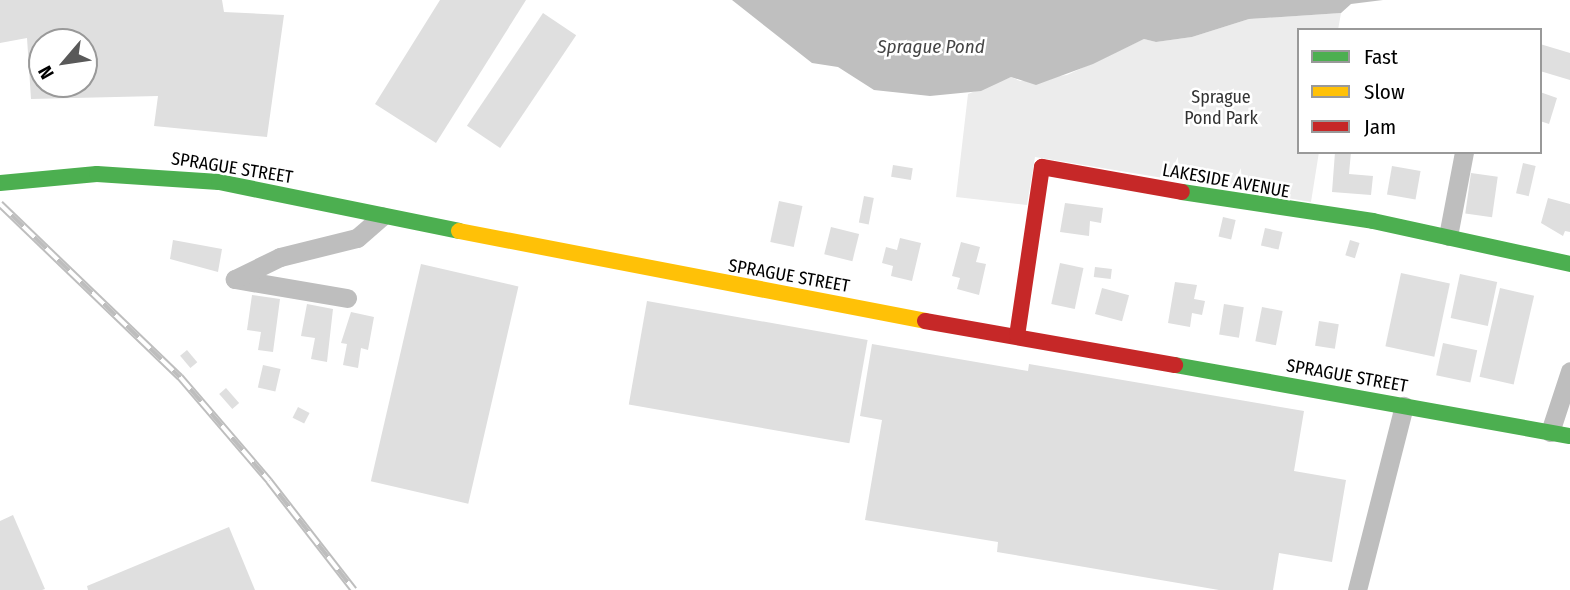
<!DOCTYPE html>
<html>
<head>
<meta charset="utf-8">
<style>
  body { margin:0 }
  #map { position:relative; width:1570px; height:590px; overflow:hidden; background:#fff; font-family:"Fira Sans Condensed",sans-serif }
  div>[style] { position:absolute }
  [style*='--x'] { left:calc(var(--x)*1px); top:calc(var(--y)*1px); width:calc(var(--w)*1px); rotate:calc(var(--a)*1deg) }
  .green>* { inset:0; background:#ececec }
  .water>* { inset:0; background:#bfbfbf }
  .building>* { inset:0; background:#dfdfdf; transform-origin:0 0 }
  .street>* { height:19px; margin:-9.5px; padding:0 9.5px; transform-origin:9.5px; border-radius:9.5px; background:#bebebe }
  .fast>* { height:16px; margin:-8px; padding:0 8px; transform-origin:8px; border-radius:8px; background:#4caf50 }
  .slow>* { height:16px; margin:-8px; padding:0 8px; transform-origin:8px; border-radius:8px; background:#ffc107 }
  .jam>* { height:16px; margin:-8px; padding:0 8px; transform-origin:8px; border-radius:8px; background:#c62828 }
  .rail>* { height:8px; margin-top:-4px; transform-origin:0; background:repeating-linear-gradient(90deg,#fff 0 16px,#bebebe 0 32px); box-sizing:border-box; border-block:2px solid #bebebe }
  span { translate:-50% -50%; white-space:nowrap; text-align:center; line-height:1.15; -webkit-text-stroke:5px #fff; paint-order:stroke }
  .park-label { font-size:18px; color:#333 }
  .street-label { font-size:18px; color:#000 }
  .water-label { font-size:19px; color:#444; font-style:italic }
  .legend { position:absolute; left:1297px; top:28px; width:245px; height:126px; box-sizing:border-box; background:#fff; border:2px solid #999; margin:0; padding:9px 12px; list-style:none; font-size:21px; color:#000 }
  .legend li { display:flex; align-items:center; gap:14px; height:35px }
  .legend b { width:35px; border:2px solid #999 }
  .north { position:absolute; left:28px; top:28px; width:70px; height:70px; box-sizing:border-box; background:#fff; border:2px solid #999; border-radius:50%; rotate:241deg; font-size:19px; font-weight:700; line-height:28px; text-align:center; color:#000 }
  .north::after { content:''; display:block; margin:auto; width:24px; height:32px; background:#595959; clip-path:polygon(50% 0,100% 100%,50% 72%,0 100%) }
</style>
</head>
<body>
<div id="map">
  <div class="green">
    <div style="clip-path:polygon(1341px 13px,1338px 30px,1299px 30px,1299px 152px,1319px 152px,1311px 202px,1035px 157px,1027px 205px,956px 197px,968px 94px,1011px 77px,1020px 81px,1067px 75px,1144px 39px,1156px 42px,1192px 37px,1249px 19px)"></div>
  </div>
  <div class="water">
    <div style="clip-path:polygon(732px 0,1383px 0,1351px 4px,1341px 13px,1249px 19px,1192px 37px,1156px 42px,1144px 39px,1093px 64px,1036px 85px,1011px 77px,981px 91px,930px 96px,874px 90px,838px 67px,812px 63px)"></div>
  </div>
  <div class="building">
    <div style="clip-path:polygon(evenodd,0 0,222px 0,224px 12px,284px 15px,267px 137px,154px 126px,158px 96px,31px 99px,27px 38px,0 43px,0 0,42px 42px,84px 42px,84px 84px,42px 84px,42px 42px)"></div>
    <div style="clip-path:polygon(440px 0,526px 0,436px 143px,375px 104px)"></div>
    <div style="left:543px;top:13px;width:40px;height:136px;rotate:34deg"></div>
    <div style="clip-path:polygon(1540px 44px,1570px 53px,1570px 80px,1540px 71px)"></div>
    <div style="clip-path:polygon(1540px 92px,1557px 98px,1549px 124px,1540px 121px)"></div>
    <div style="clip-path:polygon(1335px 152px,1351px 152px,1349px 174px,1373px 176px,1371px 195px,1332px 192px)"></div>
    <div style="left:1523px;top:163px;width:13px;height:31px;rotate:13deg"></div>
    <div style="left:893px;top:165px;width:20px;height:12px;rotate:9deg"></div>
    <div style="left:1392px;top:166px;width:29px;height:29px;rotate:10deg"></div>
    <div style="left:1471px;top:173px;width:27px;height:41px;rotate:8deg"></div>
    <div style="left:864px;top:196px;width:10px;height:27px;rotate:11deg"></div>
    <div style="clip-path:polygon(1548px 198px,1570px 204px,1570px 232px,1565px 231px,1563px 236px,1541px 223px)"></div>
    <div style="left:779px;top:201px;width:24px;height:42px;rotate:12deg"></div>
    <div style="clip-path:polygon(1065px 203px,1103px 208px,1101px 223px,1090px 221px,1089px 236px,1060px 232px)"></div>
    <div style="left:1223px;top:217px;width:13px;height:20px;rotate:13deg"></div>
    <div style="left:831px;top:227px;width:29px;height:28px;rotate:14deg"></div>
    <div style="left:1265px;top:228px;width:18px;height:18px;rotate:13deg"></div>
    <div style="clip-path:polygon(900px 238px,921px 243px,912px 281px,891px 276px,893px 266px,882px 263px,886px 247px,897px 250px)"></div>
    <div style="clip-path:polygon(173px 240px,222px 249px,218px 272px,170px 259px)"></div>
    <div style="left:1350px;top:240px;width:10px;height:16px;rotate:17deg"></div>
    <div style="clip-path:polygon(961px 242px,980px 247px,976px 262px,986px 264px,979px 295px,957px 289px,960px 278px,952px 276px)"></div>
    <div style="left:1060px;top:263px;width:24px;height:42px;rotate:12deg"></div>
    <div style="left:421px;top:264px;width:100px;height:223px;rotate:13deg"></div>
    <div style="left:1095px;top:267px;width:17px;height:10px;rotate:7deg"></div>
    <div style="left:1401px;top:273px;width:50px;height:75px;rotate:12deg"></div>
    <div style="left:1460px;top:274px;width:38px;height:45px;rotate:12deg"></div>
    <div style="clip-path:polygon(1175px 282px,1197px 285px,1194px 299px,1205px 301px,1202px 315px,1192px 313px,1190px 327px,1168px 323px)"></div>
    <div style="left:1102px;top:288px;width:28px;height:27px;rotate:15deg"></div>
    <div style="left:1500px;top:288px;width:35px;height:91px;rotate:13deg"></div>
    <div style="clip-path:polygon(252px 295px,280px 299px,273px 352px,258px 350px,261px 332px,247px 330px)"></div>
    <div style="left:647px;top:301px;width:224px;height:105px;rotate:10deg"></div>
    <div style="clip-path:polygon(307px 304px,333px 309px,327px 362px,311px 359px,315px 338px,301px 336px)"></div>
    <div style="left:1224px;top:304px;width:20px;height:31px;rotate:9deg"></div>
    <div style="left:1262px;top:307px;width:21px;height:35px;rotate:11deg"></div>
    <div style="clip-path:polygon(351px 312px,374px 317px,368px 350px,361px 348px,358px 368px,343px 365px,347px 344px,341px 343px)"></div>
    <div style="left:1319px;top:321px;width:20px;height:25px;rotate:9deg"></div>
    <div style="left:1443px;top:343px;width:35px;height:33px;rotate:12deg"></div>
    <div style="clip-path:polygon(872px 344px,1028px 371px,1029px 364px,1304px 411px,1294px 471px,1346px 480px,1332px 562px,1279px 553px,1273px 590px,1219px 590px,997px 552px,998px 542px,865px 520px,882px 420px,860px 416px)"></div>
    <div style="left:187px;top:350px;width:16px;height:9px;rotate:50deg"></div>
    <div style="left:263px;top:365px;width:18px;height:23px;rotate:13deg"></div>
    <div style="left:226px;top:388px;width:20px;height:9px;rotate:49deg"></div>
    <div style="left:298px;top:407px;width:13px;height:12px;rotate:27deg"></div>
    <div style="clip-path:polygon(13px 515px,45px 589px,42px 590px,0 590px,0 521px)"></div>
    <div style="clip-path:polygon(229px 527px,255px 590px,88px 590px,87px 586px)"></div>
  </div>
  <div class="street">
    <div style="--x:1448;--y:236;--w:86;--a:-79.2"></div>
    <div style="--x:347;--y:298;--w:114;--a:-170.4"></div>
    <div style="--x:235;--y:279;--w:50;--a:-26.1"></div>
    <div style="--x:280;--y:257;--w:79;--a:-13.9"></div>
    <div style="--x:357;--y:238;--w:33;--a:-41"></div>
    <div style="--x:1550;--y:432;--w:64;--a:-71.8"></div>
    <div style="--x:1357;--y:590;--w:190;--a:-75.7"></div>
  </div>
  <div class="fast">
    <div style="--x:0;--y:183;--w:97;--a:-5.3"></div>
    <div style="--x:97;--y:174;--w:122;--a:3.8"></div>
    <div style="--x:219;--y:182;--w:245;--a:11.5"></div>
    <div style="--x:1182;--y:192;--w:193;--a:8.6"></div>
    <div style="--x:1373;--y:221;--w:202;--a:12.3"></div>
    <div style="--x:1175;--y:365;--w:401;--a:10.2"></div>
  </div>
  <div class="slow">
    <div style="--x:459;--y:231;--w:475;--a:10.9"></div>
  </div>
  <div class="jam">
    <div style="--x:925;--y:321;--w:254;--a:10"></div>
    <div style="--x:1017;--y:336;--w:171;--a:-81.6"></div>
    <div style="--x:1042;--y:167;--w:142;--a:10.1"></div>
  </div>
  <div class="rail">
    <div style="--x:0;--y:204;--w:250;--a:43.9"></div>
    <div style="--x:180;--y:377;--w:137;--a:49.4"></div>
    <div style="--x:269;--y:481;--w:138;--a:52.1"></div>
  </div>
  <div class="park-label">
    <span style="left:1221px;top:108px">Sprague<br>Pond Park</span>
  </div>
  <div class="street-label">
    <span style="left:232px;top:168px;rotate:9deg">SPRAGUE STREET</span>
    <span style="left:1226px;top:181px;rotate:10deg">LAKESIDE AVENUE</span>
    <span style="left:789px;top:276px;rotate:10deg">SPRAGUE STREET</span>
    <span style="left:1347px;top:376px;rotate:10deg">SPRAGUE STREET</span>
  </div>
  <div class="water-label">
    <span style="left:931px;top:47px">Sprague Pond</span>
  </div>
  <ul class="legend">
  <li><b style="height:9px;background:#4caf50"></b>Fast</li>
  <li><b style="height:9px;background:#ffc107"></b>Slow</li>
  <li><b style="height:9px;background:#c62828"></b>Jam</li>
  </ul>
  <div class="north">N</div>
</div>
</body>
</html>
